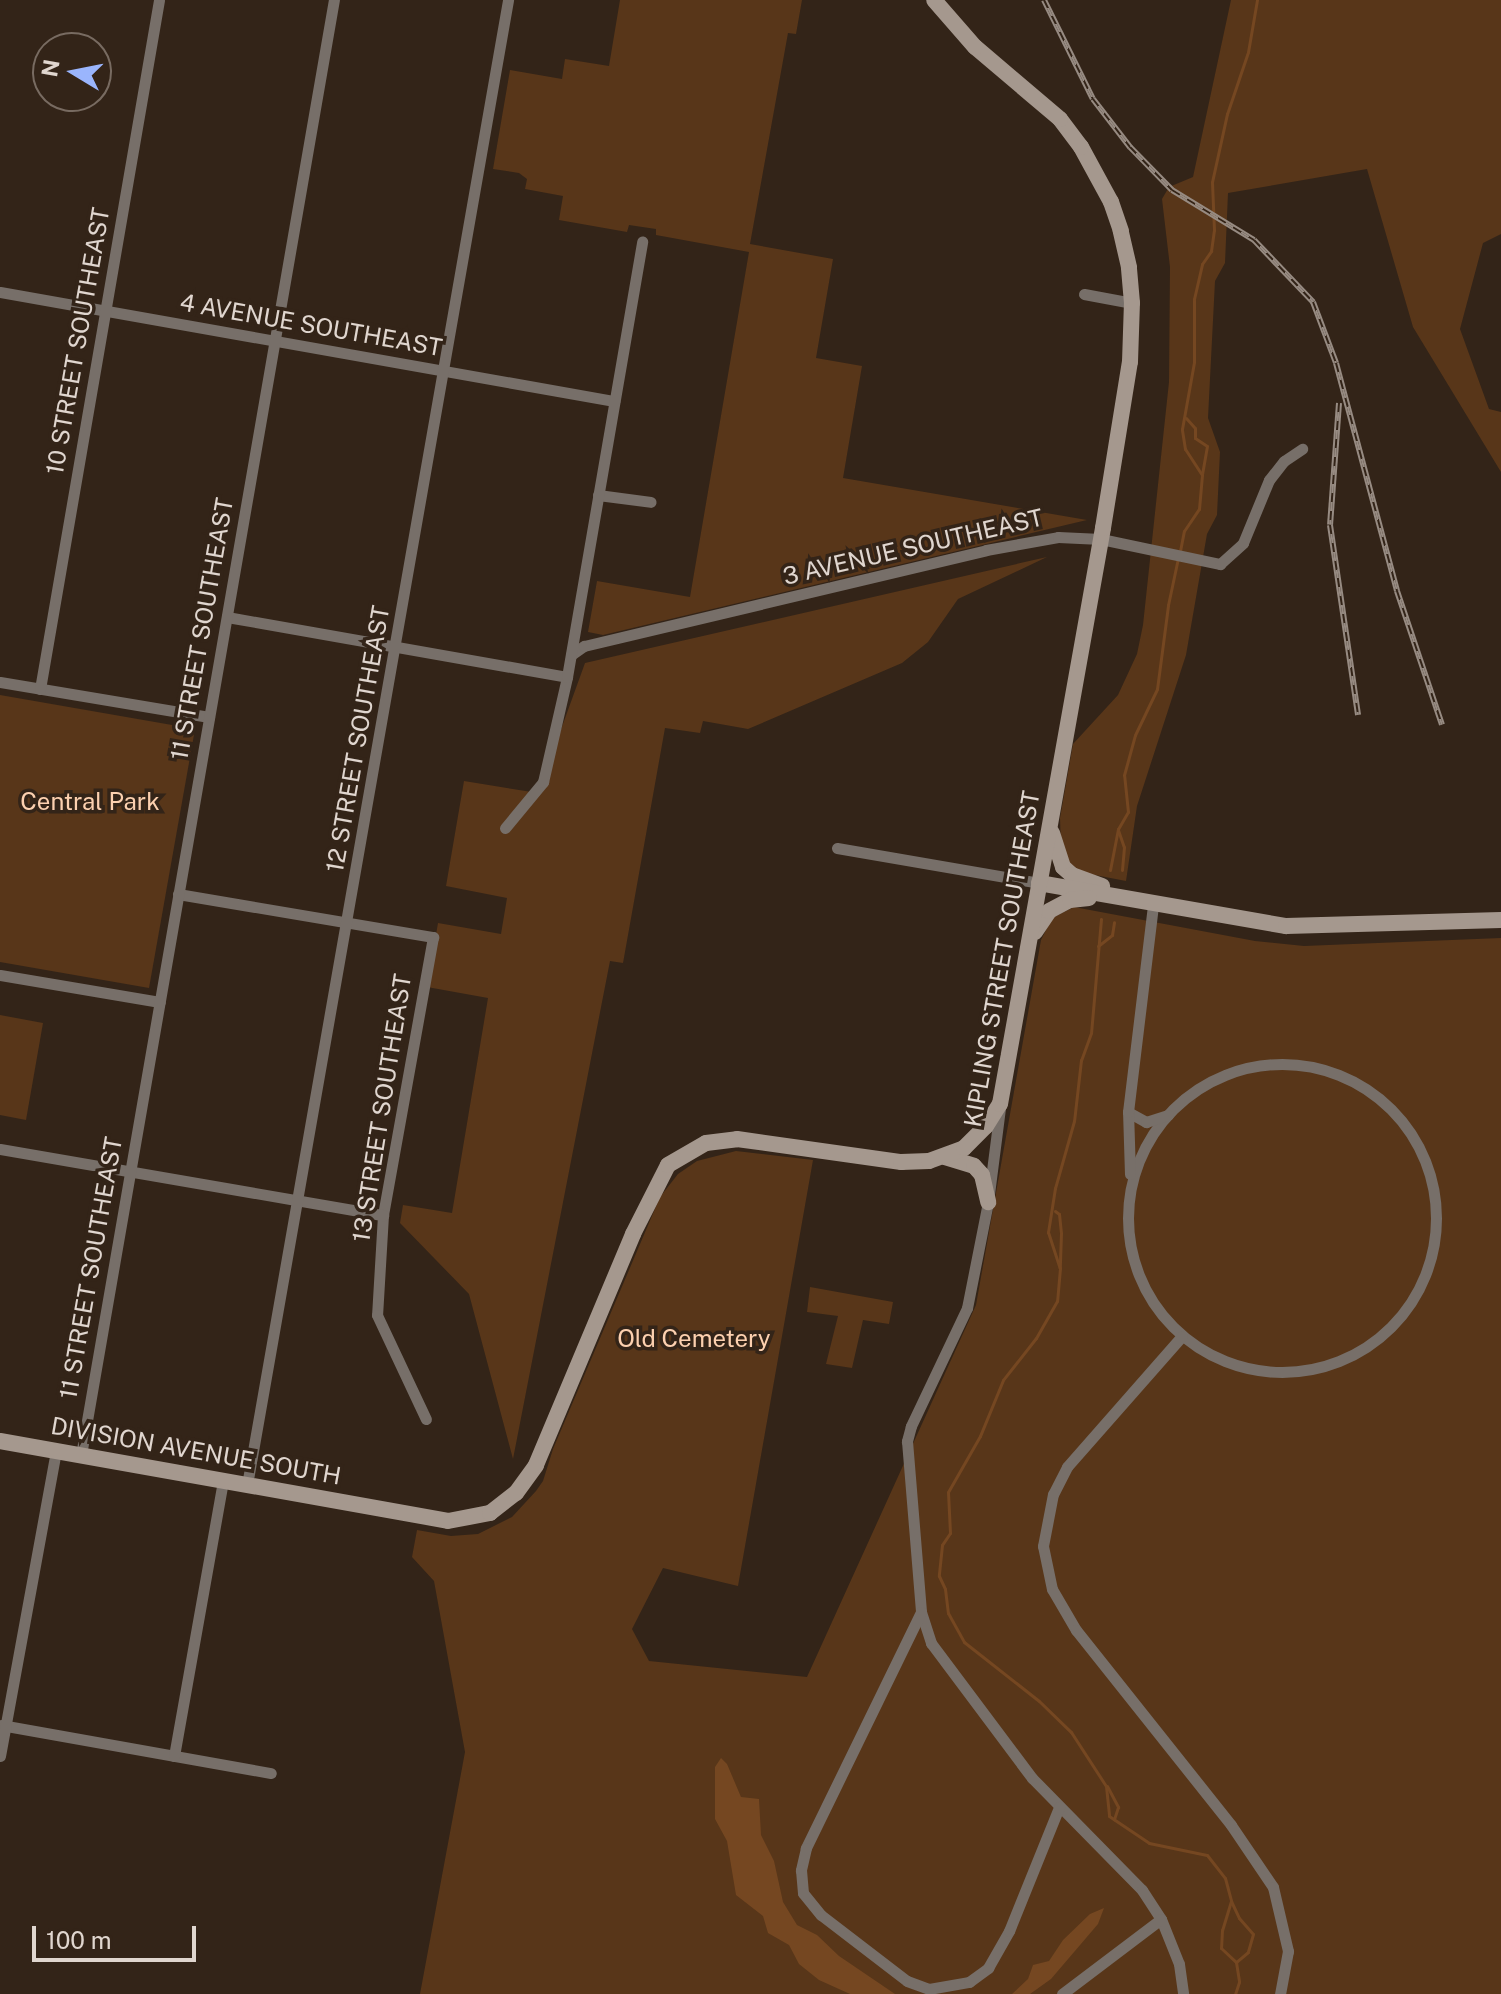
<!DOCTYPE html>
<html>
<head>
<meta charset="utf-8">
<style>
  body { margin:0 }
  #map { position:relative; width:1501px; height:1994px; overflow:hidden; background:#332418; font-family:"Public Sans",sans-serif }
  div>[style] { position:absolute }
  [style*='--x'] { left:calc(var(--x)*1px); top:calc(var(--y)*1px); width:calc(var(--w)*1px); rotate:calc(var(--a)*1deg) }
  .green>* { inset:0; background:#583619 }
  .water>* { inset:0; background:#754721 }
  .stream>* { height:3px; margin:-1.5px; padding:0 1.5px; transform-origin:1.5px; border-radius:1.5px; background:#754721 }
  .street>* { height:11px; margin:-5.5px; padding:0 5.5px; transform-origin:5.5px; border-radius:5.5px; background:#776f69 }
  .street>.ring { margin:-5.5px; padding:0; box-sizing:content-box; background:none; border:11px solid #776f69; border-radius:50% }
  .secondary>* { height:16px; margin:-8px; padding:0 8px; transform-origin:8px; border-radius:8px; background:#a5988e }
  .rail>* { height:6px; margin-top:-3px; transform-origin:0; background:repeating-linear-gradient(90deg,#332418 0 9px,#978b82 0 18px); box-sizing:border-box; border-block:2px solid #978b82 }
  span { translate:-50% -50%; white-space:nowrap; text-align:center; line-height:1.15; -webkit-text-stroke:7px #332418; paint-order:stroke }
  .street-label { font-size:24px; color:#e0d6cf }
  .park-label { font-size:24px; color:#fcd0af }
  .north { position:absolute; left:32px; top:32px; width:80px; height:80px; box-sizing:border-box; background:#332418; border:2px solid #786b61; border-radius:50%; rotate:280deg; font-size:22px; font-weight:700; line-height:32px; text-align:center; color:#e0d6cf }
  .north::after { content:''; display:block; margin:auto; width:28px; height:36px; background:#9ab5fd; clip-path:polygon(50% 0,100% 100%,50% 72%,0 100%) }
  .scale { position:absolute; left:32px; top:1926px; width:164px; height:36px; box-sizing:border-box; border:4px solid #e0d6cf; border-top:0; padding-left:10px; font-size:24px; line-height:28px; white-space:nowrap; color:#e0d6cf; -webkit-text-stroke:6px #332418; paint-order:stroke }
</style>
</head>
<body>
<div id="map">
  <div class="green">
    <div style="clip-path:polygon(620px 0,802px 0,796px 34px,788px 33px,750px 244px,833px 259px,816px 358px,862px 366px,843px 478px,1087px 520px,603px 635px,588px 632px,597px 581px,690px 597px,749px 252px,656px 235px,656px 229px,629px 225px,627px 232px,559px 220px,563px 196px,525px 189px,527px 179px,519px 173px,493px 169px,510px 70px,562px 79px,565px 59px,609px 66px)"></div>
    <div style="clip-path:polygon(1231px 0,1501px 0,1501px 234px,1483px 243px,1460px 329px,1489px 409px,1501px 412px,1501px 472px,1413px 327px,1367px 169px,1228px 193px,1225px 263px,1215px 281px,1208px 418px,1220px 452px,1217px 515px,1207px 534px,1186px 655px,1137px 806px,1126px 881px,1074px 871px,1061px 849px,1060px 818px,1073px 744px,1118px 695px,1137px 654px,1143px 625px,1169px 382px,1170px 267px,1162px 199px,1169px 187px,1193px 177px)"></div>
    <div style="clip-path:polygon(1047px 557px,958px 599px,928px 642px,902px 663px,748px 729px,703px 721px,700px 733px,665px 728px,623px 963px,610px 961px,513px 1459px,469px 1294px,400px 1223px,403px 1205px,452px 1213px,488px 998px,427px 987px,438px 923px,501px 934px,507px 898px,446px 886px,464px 781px,538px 793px,585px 663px)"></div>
    <div style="clip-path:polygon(0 695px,195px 729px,149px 988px,0 962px)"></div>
    <div style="clip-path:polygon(1074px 907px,1255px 941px,1304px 946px,1501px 938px,1501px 1994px,420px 1994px,465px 1752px,434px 1581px,412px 1557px,417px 1530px,451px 1536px,478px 1534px,512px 1517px,536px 1491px,543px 1481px,553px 1449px,660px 1197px,678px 1174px,697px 1161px,736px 1151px,813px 1160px,738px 1586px,663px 1568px,632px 1629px,649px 1661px,807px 1677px,976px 1305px,1041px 940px,1052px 918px)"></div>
    <div style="clip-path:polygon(0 1015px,43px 1023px,26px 1120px,0 1115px)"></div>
    <div style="clip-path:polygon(810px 1287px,893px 1302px,889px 1324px,863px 1320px,852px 1368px,826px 1364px,838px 1316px,807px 1312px)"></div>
  </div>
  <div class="water">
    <div style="clip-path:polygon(721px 1758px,727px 1764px,741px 1797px,759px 1799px,761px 1835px,774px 1861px,783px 1902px,797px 1925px,817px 1935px,839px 1956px,895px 1994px,850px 1994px,819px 1980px,799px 1964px,789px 1945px,768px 1933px,763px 1916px,736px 1895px,727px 1841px,715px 1819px,715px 1767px)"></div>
    <div style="clip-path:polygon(1104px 1908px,1098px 1924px,1051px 1979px,1030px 1994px,1012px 1994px,1028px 1979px,1033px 1965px,1049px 1961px,1063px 1940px,1090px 1914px)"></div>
  </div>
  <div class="stream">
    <div style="--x:1186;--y:418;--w:13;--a:48"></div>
    <div style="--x:1195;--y:428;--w:10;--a:90"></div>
    <div style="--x:1195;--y:438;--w:14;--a:34"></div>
    <div style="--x:1207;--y:446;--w:29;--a:100"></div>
    <div style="--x:1180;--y:551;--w:20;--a:-79"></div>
    <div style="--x:1184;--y:531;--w:27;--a:-56"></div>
    <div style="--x:1199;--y:509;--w:34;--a:-85"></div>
    <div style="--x:1202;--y:475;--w:31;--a:-123"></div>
    <div style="--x:1185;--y:449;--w:20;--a:-99"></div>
    <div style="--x:1182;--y:429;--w:68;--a:-79.8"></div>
    <div style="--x:1194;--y:362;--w:63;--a:-90"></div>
    <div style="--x:1194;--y:299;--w:36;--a:-77"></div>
    <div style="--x:1202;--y:264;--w:16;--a:-55"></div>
    <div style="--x:1211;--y:251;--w:21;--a:-82"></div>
    <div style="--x:1214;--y:230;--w:48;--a:-92.4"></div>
    <div style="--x:1212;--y:182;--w:70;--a:-77.6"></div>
    <div style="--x:1227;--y:114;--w:65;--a:-71.3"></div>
    <div style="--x:1248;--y:52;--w:53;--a:-80.2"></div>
    <div style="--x:1118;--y:830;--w:18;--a:71"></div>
    <div style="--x:1124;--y:847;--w:23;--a:95"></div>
    <div style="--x:1110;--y:870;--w:42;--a:-79"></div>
    <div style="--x:1118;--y:829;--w:20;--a:-60"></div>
    <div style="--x:1128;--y:812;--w:37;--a:-96"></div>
    <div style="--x:1124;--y:775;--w:41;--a:-74.6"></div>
    <div style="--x:1135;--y:735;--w:51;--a:-64.4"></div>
    <div style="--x:1157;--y:689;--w:85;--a:-82.5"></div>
    <div style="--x:1168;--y:605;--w:48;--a:-78"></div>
    <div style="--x:1101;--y:919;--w:114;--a:95"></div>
    <div style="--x:1091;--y:1033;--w:29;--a:110"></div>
    <div style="--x:1081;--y:1060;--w:61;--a:96.5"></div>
    <div style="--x:1074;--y:1121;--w:70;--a:105.8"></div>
    <div style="--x:1055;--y:1188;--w:45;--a:99"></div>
    <div style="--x:1048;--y:1232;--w:38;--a:72"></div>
    <div style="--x:1060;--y:1268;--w:33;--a:95"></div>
    <div style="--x:1057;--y:1301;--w:43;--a:119.6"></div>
    <div style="--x:1036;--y:1338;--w:53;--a:128.2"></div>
    <div style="--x:1003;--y:1380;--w:61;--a:112.3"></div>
    <div style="--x:980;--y:1436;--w:64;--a:119.7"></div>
    <div style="--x:948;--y:1492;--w:41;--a:87.2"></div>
    <div style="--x:950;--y:1533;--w:14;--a:124"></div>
    <div style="--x:942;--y:1545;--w:31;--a:96"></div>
    <div style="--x:939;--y:1576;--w:14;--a:65"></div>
    <div style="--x:945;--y:1589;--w:24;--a:83"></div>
    <div style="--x:948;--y:1613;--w:33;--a:61"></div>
    <div style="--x:964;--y:1642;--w:95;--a:38.2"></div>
    <div style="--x:1039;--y:1701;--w:45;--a:44.1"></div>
    <div style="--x:1071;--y:1732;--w:64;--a:57.1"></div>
    <div style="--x:1106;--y:1786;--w:30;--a:84"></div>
    <div style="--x:1109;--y:1816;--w:48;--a:34"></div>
    <div style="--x:1149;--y:1843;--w:59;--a:11.7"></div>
    <div style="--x:1207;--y:1855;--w:29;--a:52"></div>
    <div style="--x:1225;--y:1878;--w:24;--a:75"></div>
    <div style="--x:1231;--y:1901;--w:30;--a:107"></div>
    <div style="--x:1222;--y:1930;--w:18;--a:93"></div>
    <div style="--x:1221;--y:1948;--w:21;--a:43"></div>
    <div style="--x:1236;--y:1962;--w:20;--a:81"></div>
    <div style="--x:1239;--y:1982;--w:13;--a:108"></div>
    <div style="--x:1098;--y:946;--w:18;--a:-38"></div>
    <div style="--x:1112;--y:935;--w:13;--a:-81"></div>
    <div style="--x:1055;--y:1211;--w:5;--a:37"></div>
    <div style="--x:1059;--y:1214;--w:19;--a:84"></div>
    <div style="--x:1061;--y:1233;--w:35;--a:92"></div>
    <div style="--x:1107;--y:1786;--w:24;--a:62"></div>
    <div style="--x:1118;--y:1807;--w:13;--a:108"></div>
    <div style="--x:1231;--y:1901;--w:19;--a:65"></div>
    <div style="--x:1239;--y:1918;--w:21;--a:49"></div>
    <div style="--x:1253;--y:1934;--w:19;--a:106"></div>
    <div style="--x:1248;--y:1952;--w:16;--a:140"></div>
  </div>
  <div class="street">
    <div style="--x:0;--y:292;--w:624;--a:10.07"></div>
    <div style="--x:1084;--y:294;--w:49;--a:10.6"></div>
    <div style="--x:598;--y:495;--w:53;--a:7.5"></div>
    <div style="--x:227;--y:617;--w:345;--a:10"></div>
    <div style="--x:571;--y:655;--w:16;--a:-35"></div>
    <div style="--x:584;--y:646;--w:413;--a:-13.4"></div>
    <div style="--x:986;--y:550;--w:73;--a:-10.2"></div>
    <div style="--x:1058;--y:537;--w:43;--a:2.7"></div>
    <div style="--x:1101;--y:539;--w:122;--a:11.9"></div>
    <div style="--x:1220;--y:564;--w:31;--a:-42"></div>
    <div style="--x:1243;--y:543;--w:68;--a:-67.6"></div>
    <div style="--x:1269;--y:480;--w:24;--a:-52"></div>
    <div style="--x:1284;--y:461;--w:22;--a:-34"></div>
    <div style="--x:0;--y:682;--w:212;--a:9.5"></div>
    <div style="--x:40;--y:689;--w:699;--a:-80.2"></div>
    <div style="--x:505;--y:828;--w:60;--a:-50.4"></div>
    <div style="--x:543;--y:782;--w:108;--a:-77.1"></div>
    <div style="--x:567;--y:677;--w:442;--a:-80.2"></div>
    <div style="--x:837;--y:848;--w:205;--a:9.8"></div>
    <div style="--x:178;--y:894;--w:259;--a:9.6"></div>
    <div style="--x:433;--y:937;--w:282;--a:100.2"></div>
    <div style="--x:383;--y:1215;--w:100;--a:93.4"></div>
    <div style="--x:377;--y:1315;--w:115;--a:64.8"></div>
    <div style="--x:0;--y:975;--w:162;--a:9.6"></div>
    <div class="ring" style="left:1128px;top:1064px;width:297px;height:297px"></div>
    <div style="--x:1000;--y:1108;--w:95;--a:97.3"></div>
    <div style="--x:988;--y:1202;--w:108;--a:101.2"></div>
    <div style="--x:967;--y:1308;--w:131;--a:115.4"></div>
    <div style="--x:911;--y:1426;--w:16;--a:105"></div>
    <div style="--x:907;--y:1441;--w:172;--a:85.3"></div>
    <div style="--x:921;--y:1612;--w:33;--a:72"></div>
    <div style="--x:931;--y:1643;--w:169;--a:53.2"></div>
    <div style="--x:1032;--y:1778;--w:157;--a:45.5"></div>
    <div style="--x:1142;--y:1890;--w:35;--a:57"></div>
    <div style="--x:1161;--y:1919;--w:48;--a:68.2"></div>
    <div style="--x:1179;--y:1964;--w:30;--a:82"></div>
    <div style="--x:1128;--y:1112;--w:21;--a:29"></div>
    <div style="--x:1146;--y:1122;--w:23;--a:-18"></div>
    <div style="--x:0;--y:1149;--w:389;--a:9.8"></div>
    <div style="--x:1130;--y:1174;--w:62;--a:-91.8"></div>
    <div style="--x:1128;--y:1112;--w:209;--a:-83.1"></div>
    <div style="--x:1182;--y:1336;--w:174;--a:131.3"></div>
    <div style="--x:1067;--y:1467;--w:30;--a:117"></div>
    <div style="--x:1053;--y:1494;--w:53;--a:100.9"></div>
    <div style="--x:1043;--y:1546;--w:44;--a:78.2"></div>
    <div style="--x:1052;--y:1589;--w:48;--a:59.7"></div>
    <div style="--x:1076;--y:1630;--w:249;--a:51.5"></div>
    <div style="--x:1231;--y:1825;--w:75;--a:55.9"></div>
    <div style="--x:1273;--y:1887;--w:66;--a:76.8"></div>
    <div style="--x:1288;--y:1951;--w:44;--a:100.5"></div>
    <div style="--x:81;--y:1455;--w:1477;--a:-80.14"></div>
    <div style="--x:247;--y:1485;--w:1508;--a:-80.03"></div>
    <div style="--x:921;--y:1612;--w:263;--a:116"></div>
    <div style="--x:806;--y:1848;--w:23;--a:103"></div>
    <div style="--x:801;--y:1870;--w:23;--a:85"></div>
    <div style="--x:803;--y:1893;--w:28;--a:51"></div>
    <div style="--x:821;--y:1915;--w:108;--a:37.5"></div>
    <div style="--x:907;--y:1981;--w:23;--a:20"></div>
    <div style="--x:929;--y:1989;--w:41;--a:-9.9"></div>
    <div style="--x:969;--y:1982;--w:24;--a:-36"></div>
    <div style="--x:988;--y:1968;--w:43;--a:-60.4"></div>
    <div style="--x:1009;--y:1931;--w:134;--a:-68"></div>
    <div style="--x:1;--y:1725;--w:274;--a:10.1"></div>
    <div style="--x:0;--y:1756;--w:310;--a:-79.6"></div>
    <div style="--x:174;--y:1756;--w:280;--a:-79.9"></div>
    <div style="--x:1062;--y:1994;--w:124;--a:-37.1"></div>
  </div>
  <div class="secondary">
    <div style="--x:1052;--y:833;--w:36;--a:72"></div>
    <div style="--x:1063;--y:867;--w:12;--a:42"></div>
    <div style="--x:1072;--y:875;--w:32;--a:20"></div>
    <div style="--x:1039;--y:883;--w:251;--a:9.9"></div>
    <div style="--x:1286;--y:926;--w:215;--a:-1.6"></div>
    <div style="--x:1035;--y:932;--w:25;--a:-56"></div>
    <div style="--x:1049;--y:911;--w:24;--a:-28"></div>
    <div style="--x:1070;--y:900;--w:19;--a:-6"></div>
    <div style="--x:945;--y:1157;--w:30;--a:17"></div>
    <div style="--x:974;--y:1166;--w:12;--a:48"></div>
    <div style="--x:982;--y:1175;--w:28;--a:77"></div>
    <div style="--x:0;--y:1441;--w:455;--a:10.1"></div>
    <div style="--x:448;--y:1521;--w:43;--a:-10.8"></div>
    <div style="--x:490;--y:1513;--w:33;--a:-38"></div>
    <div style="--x:516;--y:1493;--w:34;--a:-54"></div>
    <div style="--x:536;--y:1465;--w:251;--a:-67.2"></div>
    <div style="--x:633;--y:1234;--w:77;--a:-63.1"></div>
    <div style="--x:668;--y:1165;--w:44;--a:-30.1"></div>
    <div style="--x:706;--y:1143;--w:31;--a:-7"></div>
    <div style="--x:737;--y:1139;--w:166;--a:8"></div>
    <div style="--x:901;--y:1162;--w:28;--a:-2"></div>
    <div style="--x:929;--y:1161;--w:37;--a:-20"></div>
    <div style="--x:964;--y:1148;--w:31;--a:-45"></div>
    <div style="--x:986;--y:1126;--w:26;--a:-58"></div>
    <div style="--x:1000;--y:1104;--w:585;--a:-79.86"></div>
    <div style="--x:1103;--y:528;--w:168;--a:-80.8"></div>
    <div style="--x:1130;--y:362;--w:59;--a:-88.1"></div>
    <div style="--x:1132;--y:303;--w:36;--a:-95"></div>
    <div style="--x:1129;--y:267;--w:37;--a:-103"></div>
    <div style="--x:1121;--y:231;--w:31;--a:-109"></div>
    <div style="--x:1111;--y:202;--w:63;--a:-118.6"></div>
    <div style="--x:1081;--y:147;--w:35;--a:-127"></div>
    <div style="--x:1060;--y:119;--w:111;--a:-139.7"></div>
    <div style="--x:975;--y:47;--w:62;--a:-131.1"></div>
  </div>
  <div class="rail">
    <div style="--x:1044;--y:0;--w:110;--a:63.7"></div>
    <div style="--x:1093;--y:99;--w:61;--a:52.4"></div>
    <div style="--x:1130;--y:147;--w:60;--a:45.7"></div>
    <div style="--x:1172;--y:190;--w:96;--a:31.4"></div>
    <div style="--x:1254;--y:240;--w:86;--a:46.4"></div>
    <div style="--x:1313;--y:302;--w:65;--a:69.3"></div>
    <div style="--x:1336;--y:363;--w:236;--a:75"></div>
    <div style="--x:1397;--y:591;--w:141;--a:71.4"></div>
    <div style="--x:1339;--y:403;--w:122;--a:94.2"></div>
    <div style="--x:1330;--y:525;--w:192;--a:81.6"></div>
  </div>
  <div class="street-label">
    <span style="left:311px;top:325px;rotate:10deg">4 AVENUE SOUTHEAST</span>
    <span style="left:78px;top:341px;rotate:-80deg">10 STREET SOUTHEAST</span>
    <span style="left:913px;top:547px;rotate:-13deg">3 AVENUE SOUTHEAST</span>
    <span style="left:202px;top:629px;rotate:-80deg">11 STREET SOUTHEAST</span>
    <span style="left:358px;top:739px;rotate:-80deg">12 STREET SOUTHEAST</span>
    <span style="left:1002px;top:959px;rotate:-80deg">KIPLING STREET SOUTHEAST</span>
    <span style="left:382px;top:1108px;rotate:-81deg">13 STREET SOUTHEAST</span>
    <span style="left:91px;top:1268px;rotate:-80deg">11 STREET SOUTHEAST</span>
    <span style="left:196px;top:1451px;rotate:10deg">DIVISION AVENUE SOUTH</span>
  </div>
  <div class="park-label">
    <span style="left:90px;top:802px">Central Park</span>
    <span style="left:694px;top:1339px">Old Cemetery</span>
  </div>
  <div class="north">N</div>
  <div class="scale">100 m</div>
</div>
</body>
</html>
